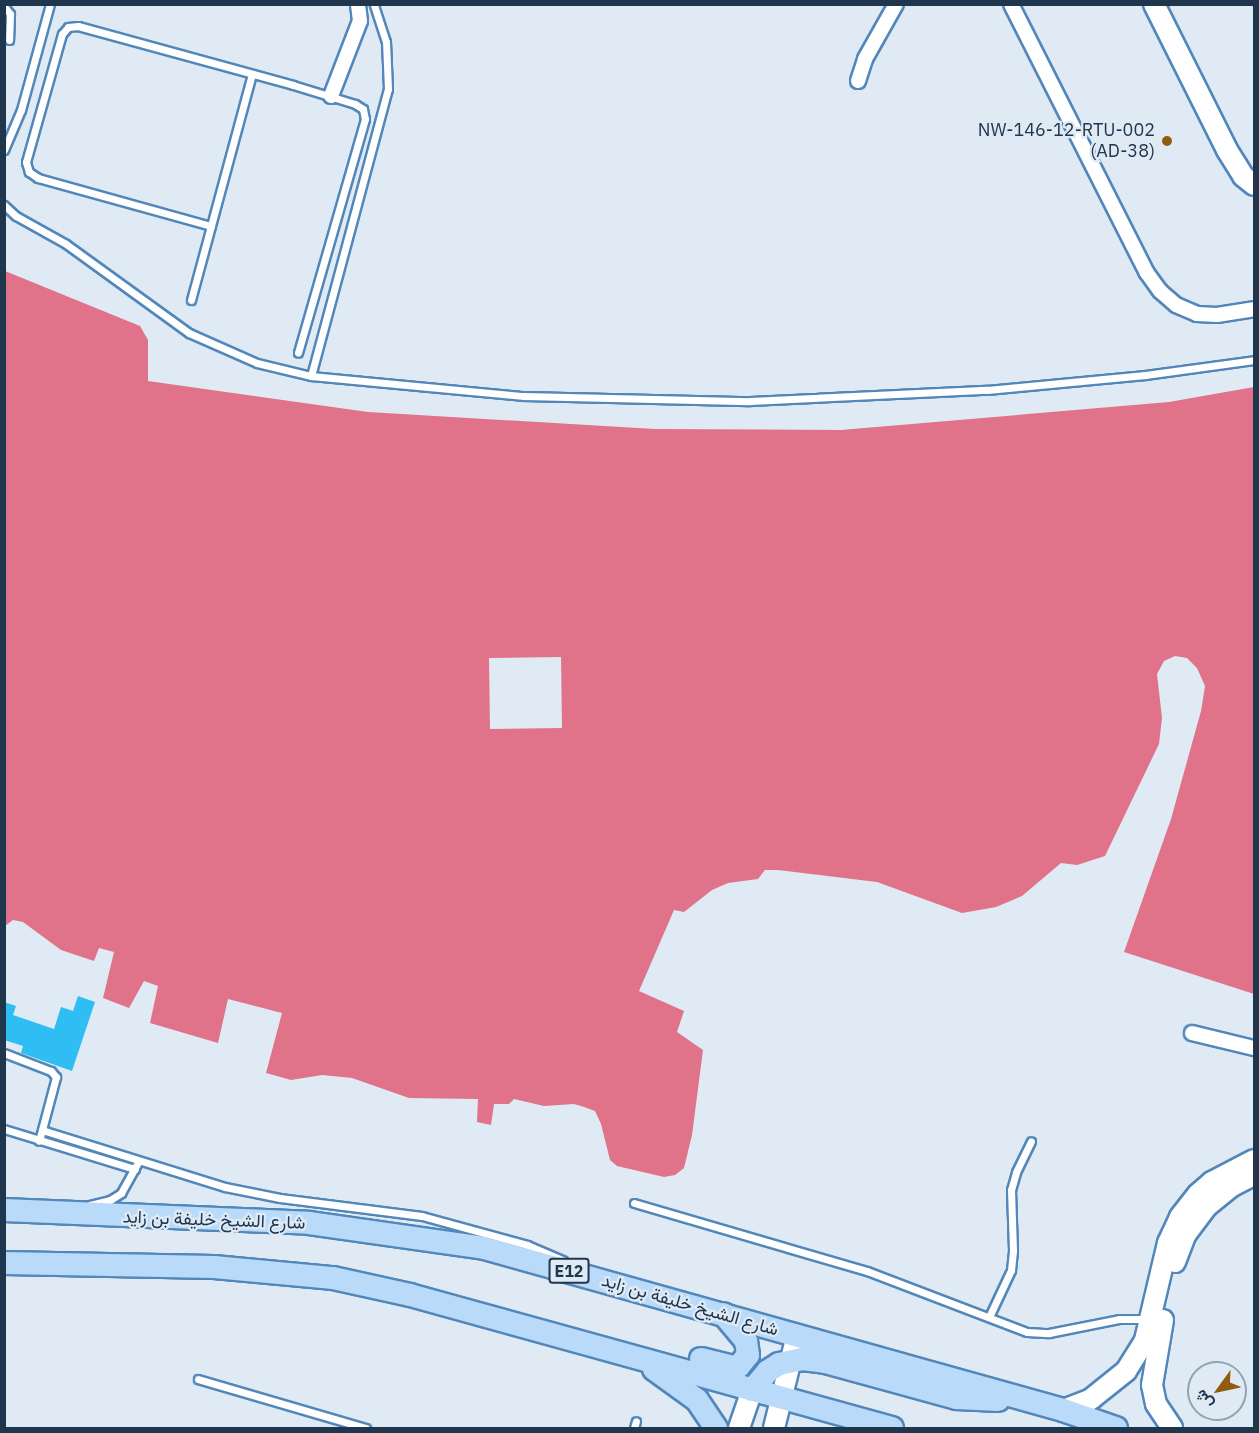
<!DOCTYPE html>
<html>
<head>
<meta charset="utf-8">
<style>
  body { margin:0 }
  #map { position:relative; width:1259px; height:1433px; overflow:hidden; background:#dfeaf5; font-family:"IBM Plex Sans",Vazirmatn,sans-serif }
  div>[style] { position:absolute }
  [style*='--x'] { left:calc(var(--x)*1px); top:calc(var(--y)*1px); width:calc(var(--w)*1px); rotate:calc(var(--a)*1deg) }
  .water>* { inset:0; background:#e07389 }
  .building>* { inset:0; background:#2fbef3 }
  .roads { filter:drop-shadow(2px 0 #5287ba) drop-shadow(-2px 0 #5287ba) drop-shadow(0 2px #5287ba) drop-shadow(0 -2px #5287ba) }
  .lane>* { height:7px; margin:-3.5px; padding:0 3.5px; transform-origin:3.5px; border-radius:3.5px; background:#fff }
  .street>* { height:14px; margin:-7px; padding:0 7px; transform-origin:7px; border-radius:7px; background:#fff }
  .secondary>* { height:20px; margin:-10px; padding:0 10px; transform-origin:10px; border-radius:10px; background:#fff }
  .primary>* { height:22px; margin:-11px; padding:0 11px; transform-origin:11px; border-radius:11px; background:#badafa }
  .dots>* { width:16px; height:16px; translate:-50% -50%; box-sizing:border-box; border:3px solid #dfeaf5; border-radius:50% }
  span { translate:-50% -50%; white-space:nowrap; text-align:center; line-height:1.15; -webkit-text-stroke:4.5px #dfeaf5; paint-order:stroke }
  .shield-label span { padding:2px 4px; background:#dfeaf5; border:2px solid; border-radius:4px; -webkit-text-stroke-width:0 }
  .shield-label { font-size:16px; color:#20364c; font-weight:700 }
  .poi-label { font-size:18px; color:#20364c }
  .right { translate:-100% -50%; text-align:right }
  .street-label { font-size:18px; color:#20364c }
  .frame { position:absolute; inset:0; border:6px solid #20364c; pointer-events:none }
  .north { position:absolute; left:1187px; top:1361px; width:60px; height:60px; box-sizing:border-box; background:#dfeaf5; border:2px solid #93a2b1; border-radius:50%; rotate:237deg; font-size:16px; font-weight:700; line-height:24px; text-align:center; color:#20364c }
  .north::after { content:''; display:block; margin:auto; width:21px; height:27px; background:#915c10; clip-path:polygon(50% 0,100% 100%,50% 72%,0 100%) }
</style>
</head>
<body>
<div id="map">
  <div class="water">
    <div style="clip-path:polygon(evenodd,5px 271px,140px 326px,148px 340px,148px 381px,368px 412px,655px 429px,841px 430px,1169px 402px,1254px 387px,1254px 994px,1124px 952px,1171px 819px,1201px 711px,1205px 686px,1197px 668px,1187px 658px,1175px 656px,1164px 661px,1157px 674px,1162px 718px,1159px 744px,1105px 856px,1077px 865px,1061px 863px,1022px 896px,996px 907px,962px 913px,877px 882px,778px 870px,765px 870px,758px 879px,728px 883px,712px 890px,684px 912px,674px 910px,639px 991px,684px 1011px,677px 1032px,703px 1050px,692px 1135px,684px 1168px,675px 1175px,664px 1177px,617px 1166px,610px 1160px,601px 1124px,595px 1111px,584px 1107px,574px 1104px,544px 1106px,514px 1099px,509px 1104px,494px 1104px,491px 1125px,477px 1122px,478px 1099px,409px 1098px,352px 1078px,322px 1075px,291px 1080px,266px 1073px,282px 1013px,228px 999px,218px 1043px,150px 1023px,158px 986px,144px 981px,129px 1008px,103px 998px,114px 952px,99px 948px,94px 961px,61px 950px,23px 922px,13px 920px,5px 926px,5px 271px,561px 657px,562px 728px,490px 729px,489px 658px,561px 657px)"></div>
  </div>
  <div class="building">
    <div style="clip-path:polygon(78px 996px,95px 1002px,72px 1071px,21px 1053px,23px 1046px,4px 1040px,4px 1002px,16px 1006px,13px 1015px,54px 1029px,61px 1007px,73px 1011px)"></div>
  </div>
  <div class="roads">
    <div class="lane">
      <div style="--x:4;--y:6;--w:10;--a:53"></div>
      <div style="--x:10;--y:14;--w:26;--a:92"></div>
      <div style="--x:4;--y:150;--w:43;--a:-67"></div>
      <div style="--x:21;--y:110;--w:110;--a:-74.7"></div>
      <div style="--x:4;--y:205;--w:16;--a:43"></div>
      <div style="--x:16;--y:216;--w:57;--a:29.2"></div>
      <div style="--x:66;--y:244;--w:152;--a:35.9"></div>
      <div style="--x:189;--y:333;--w:74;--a:23.8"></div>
      <div style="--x:257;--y:363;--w:56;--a:13.5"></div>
      <div style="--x:311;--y:376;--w:214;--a:5.4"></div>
      <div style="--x:524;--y:396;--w:226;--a:1.3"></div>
      <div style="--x:750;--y:401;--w:237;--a:-2.7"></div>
      <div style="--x:987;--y:390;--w:159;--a:-5.4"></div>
      <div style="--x:1145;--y:375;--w:110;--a:-7.8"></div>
      <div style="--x:211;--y:226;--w:180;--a:-164.5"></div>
      <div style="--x:38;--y:178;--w:11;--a:-146"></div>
      <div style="--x:29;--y:172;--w:10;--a:-107"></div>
      <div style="--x:26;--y:162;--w:133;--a:-74.3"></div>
      <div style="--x:62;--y:34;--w:9;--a:-49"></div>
      <div style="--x:68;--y:27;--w:10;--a:-6"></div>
      <div style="--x:78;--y:26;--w:223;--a:15.3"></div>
      <div style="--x:293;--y:85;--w:65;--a:17"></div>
      <div style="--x:355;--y:104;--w:9;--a:32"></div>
      <div style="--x:363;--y:109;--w:10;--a:79"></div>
      <div style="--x:365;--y:119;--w:243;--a:106"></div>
      <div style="--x:191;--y:300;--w:234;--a:-74.9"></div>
      <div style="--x:311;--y:376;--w:297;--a:-75"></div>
      <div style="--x:388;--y:89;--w:47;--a:-92.4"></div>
      <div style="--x:386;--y:42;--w:40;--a:-108"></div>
      <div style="--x:4;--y:1053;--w:50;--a:21"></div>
      <div style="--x:51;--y:1071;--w:8;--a:50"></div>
      <div style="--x:56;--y:1077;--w:66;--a:104.9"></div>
      <div style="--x:4;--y:1129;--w:137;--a:17"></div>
      <div style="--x:42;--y:1130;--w:192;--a:17.3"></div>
      <div style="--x:225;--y:1187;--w:56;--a:11.3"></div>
      <div style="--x:280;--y:1198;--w:143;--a:7.2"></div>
      <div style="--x:422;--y:1216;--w:109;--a:15.4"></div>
      <div style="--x:527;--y:1245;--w:39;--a:23"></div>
      <div style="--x:634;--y:1203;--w:243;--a:16.3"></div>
      <div style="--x:867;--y:1271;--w:171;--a:20.9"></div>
      <div style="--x:1027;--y:1332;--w:22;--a:3"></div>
      <div style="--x:1049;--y:1333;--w:71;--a:-11.3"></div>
      <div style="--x:1119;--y:1319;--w:29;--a:0"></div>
      <div style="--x:90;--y:1205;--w:21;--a:-14"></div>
      <div style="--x:110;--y:1200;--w:13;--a:-32"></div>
      <div style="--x:121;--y:1193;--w:33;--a:-61"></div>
      <div style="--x:989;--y:1317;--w:52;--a:-64.9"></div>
      <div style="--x:1011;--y:1270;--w:20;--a:-84"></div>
      <div style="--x:1013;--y:1250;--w:60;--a:-91.9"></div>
      <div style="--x:1011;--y:1190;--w:19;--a:-74"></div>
      <div style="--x:1016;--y:1172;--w:34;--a:-64"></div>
      <div style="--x:198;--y:1379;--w:175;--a:16.3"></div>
      <div style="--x:634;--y:1428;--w:7;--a:-74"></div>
    </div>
    <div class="street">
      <div style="--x:1011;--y:4;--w:301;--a:63.2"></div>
      <div style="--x:1147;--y:273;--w:22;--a:54"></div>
      <div style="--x:1160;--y:291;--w:21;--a:41"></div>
      <div style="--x:1176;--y:305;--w:23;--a:23"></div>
      <div style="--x:1197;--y:314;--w:20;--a:3"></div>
      <div style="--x:1217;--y:315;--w:37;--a:-9"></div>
      <div style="--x:858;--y:81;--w:23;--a:-72"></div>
      <div style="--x:865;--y:59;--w:63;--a:-60.6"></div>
      <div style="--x:331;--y:96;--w:80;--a:-68.9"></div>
      <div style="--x:360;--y:21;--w:17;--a:-97"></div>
      <div style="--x:1192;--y:1033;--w:64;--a:13.6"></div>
    </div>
    <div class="secondary">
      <div style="--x:1154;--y:4;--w:163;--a:63.4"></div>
      <div style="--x:1227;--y:150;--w:31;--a:58"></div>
      <div style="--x:1243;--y:176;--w:14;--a:39"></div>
      <div style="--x:1175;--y:1262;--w:30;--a:-69"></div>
      <div style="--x:1186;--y:1234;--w:34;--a:-53"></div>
      <div style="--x:1206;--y:1207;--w:33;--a:-39"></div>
      <div style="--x:1232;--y:1186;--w:25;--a:-27"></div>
      <div style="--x:1163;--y:1320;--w:66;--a:99.6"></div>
      <div style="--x:1152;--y:1385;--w:19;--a:78"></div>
      <div style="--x:1156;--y:1404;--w:29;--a:56"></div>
      <div style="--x:1063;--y:1410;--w:30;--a:-21"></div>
      <div style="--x:1091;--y:1399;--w:45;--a:-38.7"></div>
      <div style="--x:1126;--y:1371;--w:36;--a:-58"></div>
      <div style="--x:1145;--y:1340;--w:100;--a:-76.7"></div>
      <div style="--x:1168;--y:1243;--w:29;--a:-65"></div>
      <div style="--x:1180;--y:1217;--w:29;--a:-52"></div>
      <div style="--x:1198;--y:1194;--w:18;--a:-41"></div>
      <div style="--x:1212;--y:1182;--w:47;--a:-27.6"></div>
      <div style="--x:739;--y:1428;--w:40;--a:-71.1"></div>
      <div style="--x:774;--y:1428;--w:96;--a:-76.1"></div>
    </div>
    <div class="primary">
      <div style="--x:4;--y:1210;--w:305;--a:2.4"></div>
      <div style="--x:309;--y:1223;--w:177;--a:8.1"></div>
      <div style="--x:484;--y:1248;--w:601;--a:15.63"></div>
      <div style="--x:1063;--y:1410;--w:56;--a:18.8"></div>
      <div style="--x:4;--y:1263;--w:210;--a:1.1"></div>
      <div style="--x:214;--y:1267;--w:120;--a:5.3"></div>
      <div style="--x:333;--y:1278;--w:79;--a:12.4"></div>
      <div style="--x:410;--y:1295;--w:500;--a:15.43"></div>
      <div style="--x:701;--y:1359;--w:32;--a:14"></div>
      <div style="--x:732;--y:1367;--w:7;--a:-8"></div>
      <div style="--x:739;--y:1366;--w:14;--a:-51"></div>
      <div style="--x:748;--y:1355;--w:14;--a:-98"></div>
      <div style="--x:746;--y:1341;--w:35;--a:-130"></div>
      <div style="--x:654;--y:1369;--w:53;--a:35.8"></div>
      <div style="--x:697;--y:1400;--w:34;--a:56"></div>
      <div style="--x:752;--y:1390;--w:25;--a:-50"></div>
      <div style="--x:768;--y:1371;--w:13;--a:-32"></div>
      <div style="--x:779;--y:1364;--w:24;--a:-12"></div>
      <div style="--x:802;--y:1359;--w:23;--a:7"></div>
      <div style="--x:825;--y:1362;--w:137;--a:15.3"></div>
      <div style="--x:957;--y:1398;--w:41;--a:2.8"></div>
    </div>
  </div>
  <div class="dots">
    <div style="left:1167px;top:141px;background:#915c10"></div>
  </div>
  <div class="shield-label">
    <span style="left:569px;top:1271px">E12</span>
  </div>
  <div class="poi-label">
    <span class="right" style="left:1155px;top:141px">NW-146-12-RTU-002<br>(AD-38)</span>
  </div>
  <div class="street-label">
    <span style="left:214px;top:1220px;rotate:2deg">شارع الشيخ خليفة بن زايد</span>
    <span style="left:690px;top:1305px;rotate:16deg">شارع الشيخ خليفة بن زايد</span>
  </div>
  <div class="frame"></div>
  <div class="north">ش</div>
</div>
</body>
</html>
